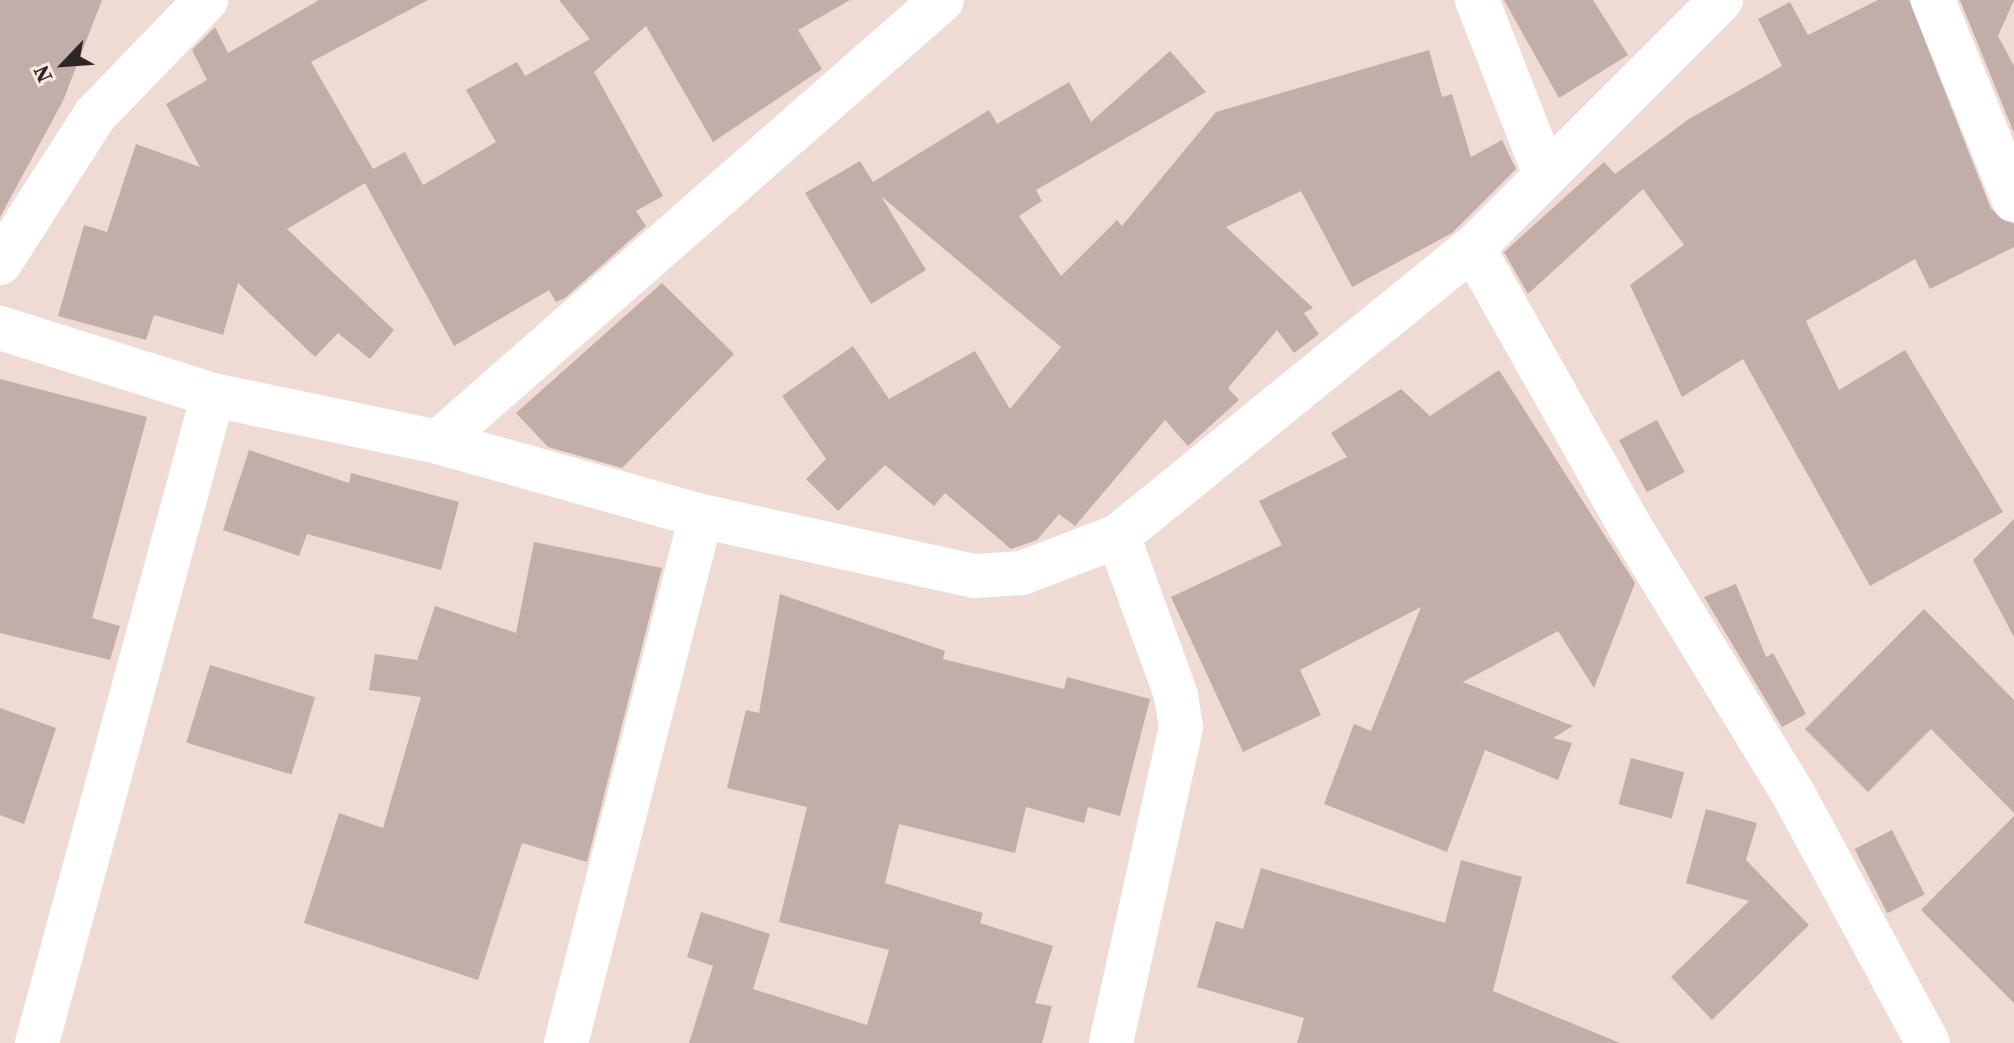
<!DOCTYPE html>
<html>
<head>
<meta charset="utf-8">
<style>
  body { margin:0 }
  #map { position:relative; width:2014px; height:1043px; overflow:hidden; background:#efdad4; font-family:"Source Serif 4",serif }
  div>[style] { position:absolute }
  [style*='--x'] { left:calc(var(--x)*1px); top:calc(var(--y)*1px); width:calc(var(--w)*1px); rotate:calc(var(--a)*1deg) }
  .building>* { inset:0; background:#c2aea8; transform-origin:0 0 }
  .minor>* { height:44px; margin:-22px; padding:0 22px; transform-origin:22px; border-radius:22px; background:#fff }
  span { translate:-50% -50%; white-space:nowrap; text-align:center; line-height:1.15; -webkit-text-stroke:6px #fde8e1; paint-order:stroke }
  .north { position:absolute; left:24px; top:24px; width:80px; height:80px; -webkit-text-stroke:6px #fde8e1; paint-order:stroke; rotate:245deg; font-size:22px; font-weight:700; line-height:32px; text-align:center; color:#2e2624 }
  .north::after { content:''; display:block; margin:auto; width:28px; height:36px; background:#2e2624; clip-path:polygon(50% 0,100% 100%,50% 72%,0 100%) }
</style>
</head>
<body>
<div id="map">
  <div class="building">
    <div style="clip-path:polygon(0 0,102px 0,63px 101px,0 217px)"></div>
    <div style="clip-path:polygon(319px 0,428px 0,311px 62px,373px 169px,405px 152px,423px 185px,496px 142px,466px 90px,517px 62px,525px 76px,590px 39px,559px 0,850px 0,798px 30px,822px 69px,713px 142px,646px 26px,594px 72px,663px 196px,636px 211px,646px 226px,565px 298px,556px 302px,549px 290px,454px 346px,365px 183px,287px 229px,394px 330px,370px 359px,338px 333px,315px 357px,238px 283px,223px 335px,154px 315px,146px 340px,58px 316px,84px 225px,107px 232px,136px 144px,200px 167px,166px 104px,207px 80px,192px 50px,215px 27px,228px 53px)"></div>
    <div style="clip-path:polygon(1504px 0,1593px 0,1628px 55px,1559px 98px)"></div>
    <div style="clip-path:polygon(1878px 0,1909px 0,1991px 209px,2014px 224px,2014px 247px,1930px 289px,1915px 259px,1806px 321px,1839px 390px,1905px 350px,2003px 512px,1870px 586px,1743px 359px,1682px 397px,1630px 285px,1684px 245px,1643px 189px,1528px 294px,1504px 252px,1604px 162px,1615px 174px,1689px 119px,1782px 66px,1758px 19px,1790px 2px,1808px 35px)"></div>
    <div style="clip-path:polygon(1960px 0,2014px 0,1998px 36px,2014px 66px,2014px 133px)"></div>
    <div style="clip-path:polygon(1429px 50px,1442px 97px,1452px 94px,1471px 157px,1502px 140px,1516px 169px,1452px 233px,1352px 287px,1301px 191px,1226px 227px,1313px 308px,1304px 313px,1319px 334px,1294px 353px,1277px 330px,1228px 388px,1239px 400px,1188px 446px,1165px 420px,1075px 526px,1059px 514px,1037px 540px,1011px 549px,945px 493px,934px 506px,885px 465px,838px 511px,806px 479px,826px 459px,782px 396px,853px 346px,889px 399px,975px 351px,1010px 409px,1061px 347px,881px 196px,926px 270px,871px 304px,805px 193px,860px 161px,873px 182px,989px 110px,997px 124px,1069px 82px,1091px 122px,1170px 51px,1206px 92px,1036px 190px,1042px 201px,1019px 216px,1061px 276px,1117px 220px,1122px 226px,1216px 112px)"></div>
    <div style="clip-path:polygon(662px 283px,734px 354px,622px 468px,548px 447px,516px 413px)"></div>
    <div style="clip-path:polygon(1499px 370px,1635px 583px,1594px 688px,1558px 631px,1463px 682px,1573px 726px,1553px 738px,1572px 743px,1558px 780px,1485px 750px,1447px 852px,1324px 804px,1354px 724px,1371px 731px,1421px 607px,1300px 670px,1321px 715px,1243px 752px,1171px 597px,1282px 545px,1259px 501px,1347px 457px,1331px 433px,1401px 389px,1430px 416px)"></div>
    <div style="clip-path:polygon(0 379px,147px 417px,92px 618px,120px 626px,110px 660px,0 633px)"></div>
    <div style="left:1657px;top:420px;width:59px;height:43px;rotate:62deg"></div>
    <div style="clip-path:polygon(249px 450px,349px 483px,351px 473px,459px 502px,441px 570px,307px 534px,299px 556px,223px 530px)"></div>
    <div style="clip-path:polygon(2014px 519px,2014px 637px,1973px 560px)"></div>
    <div style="clip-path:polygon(534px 542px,662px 568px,587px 862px,522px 843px,478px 980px,304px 923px,339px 813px,383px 828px,421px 697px,369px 690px,375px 654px,417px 660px,435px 606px,516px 633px)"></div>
    <div style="clip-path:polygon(1736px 584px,1766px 657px,1773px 653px,1806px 714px,1782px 727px,1704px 597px)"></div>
    <div style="clip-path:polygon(780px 594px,945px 651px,943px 659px,1064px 689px,1067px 677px,1150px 699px,1120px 816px,1088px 807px,1084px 823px,1026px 807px,1015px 853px,899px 824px,885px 883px,983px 913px,980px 923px,1053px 946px,1035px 1003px,1052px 1006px,1042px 1043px,689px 1043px,713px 966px,687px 957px,701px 912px,770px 934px,753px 989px,867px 1025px,889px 950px,779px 922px,807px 807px,727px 788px,746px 710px,759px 713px)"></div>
    <div style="clip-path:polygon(1924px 609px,2014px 700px,2014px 813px,1931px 729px,1868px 792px,1805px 729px)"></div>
    <div style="left:210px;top:665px;width:110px;height:81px;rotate:17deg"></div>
    <div style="clip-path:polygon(0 708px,56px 728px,24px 824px,0 815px)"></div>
    <div style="left:1631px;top:758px;width:55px;height:48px;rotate:15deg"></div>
    <div style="clip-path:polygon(1706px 809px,1757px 823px,1746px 860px,1809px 925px,1712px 1020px,1671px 977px,1749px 901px,1686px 883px)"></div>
    <div style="clip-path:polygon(2014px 816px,2014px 1003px,1921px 910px)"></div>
    <div style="left:1892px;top:830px;width:72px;height:42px;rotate:63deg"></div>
    <div style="clip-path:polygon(1461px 860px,1522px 877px,1493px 991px,1620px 1043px,1297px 1043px,1304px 1018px,1197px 987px,1216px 921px,1243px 929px,1261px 868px,1445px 923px)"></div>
  </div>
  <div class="minor">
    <div style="--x:1477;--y:0;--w:185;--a:68.7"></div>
    <div style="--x:1933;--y:0;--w:216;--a:68"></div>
    <div style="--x:1473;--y:248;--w:312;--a:60.6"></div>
    <div style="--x:1626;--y:520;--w:327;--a:58.6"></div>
    <div style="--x:1796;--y:799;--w:277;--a:61.6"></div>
    <div style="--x:0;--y:263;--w:176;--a:-57.3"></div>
    <div style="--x:95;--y:115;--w:160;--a:-46"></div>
    <div style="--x:0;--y:328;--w:223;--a:17.5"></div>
    <div style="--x:213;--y:395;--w:230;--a:11.8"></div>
    <div style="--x:438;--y:442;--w:273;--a:15.7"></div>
    <div style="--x:701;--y:516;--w:280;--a:12.4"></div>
    <div style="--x:975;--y:576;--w:47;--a:-3.7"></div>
    <div style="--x:1022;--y:573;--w:103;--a:-21.1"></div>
    <div style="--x:1118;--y:536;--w:457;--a:-39.1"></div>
    <div style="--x:1473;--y:248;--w:351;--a:-45"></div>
    <div style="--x:438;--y:442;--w:670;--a:-41.25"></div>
    <div style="--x:37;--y:1043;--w:671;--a:-74.8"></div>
    <div style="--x:566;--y:1043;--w:544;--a:-75.63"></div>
    <div style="--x:1111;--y:1043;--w:324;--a:-77.5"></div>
    <div style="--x:1181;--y:727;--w:32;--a:-99"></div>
    <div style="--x:1176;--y:695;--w:169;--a:-110"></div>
  </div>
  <div class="north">N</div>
</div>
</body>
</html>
